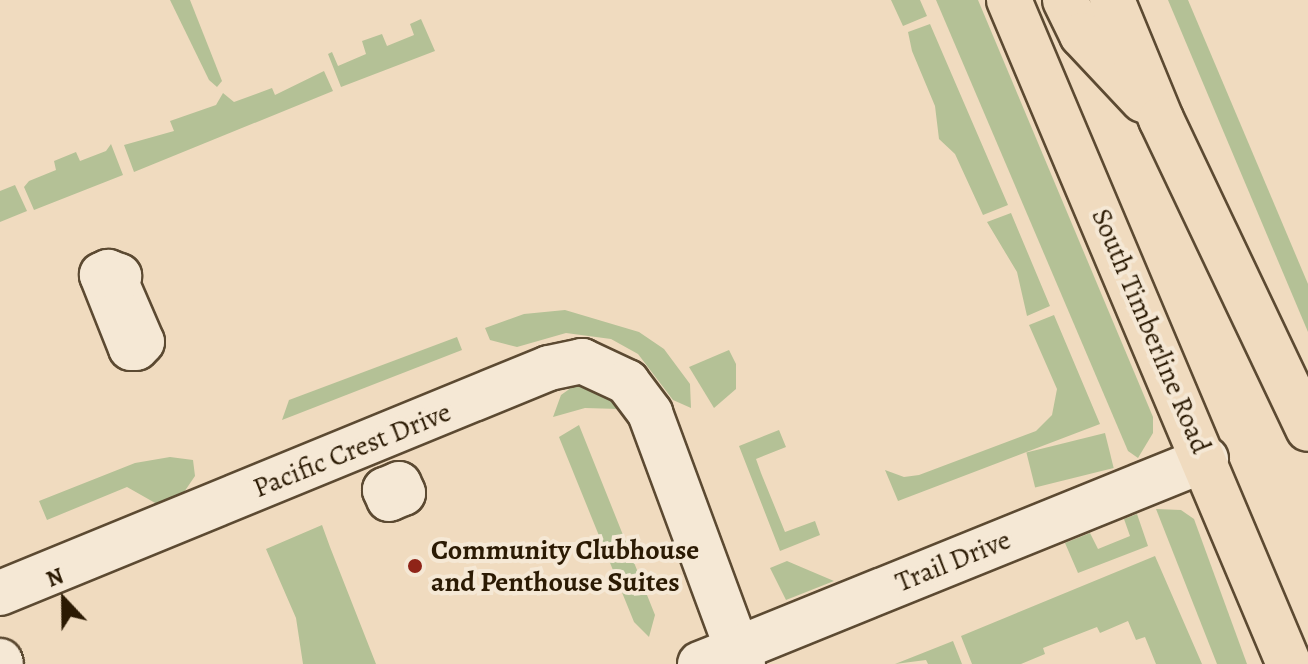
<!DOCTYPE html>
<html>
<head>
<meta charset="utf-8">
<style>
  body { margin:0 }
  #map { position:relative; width:1308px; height:664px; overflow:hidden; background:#f0dbbf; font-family:Alegreya,serif }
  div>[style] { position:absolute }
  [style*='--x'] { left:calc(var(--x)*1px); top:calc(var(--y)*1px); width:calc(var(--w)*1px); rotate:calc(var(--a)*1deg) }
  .green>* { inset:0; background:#b4c196; transform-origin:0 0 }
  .roads { filter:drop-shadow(2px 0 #5c4a32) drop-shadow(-2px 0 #5c4a32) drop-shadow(0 2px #5c4a32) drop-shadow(0 -2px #5c4a32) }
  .minor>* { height:44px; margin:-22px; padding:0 22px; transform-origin:22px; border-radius:22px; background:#f5e8d5 }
  .major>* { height:44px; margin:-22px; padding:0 22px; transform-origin:22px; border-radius:22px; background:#f0dbbf }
  .dots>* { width:22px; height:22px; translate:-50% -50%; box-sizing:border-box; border:4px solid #f5e8d5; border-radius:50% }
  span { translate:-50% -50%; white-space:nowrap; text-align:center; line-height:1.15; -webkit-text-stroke:8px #f5e8d5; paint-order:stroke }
  .street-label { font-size:28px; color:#2b1a03 }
  .poi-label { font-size:28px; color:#2b1a03; font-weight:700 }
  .left { translate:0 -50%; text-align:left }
  .north { position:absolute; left:24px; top:560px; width:80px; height:80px; -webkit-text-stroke:6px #f5e8d5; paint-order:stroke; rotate:338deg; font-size:22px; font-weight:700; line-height:32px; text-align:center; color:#2b1a03 }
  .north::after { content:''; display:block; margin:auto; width:28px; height:36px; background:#2b1a03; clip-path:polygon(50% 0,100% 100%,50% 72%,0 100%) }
</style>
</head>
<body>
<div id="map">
  <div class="green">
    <div style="clip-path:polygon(170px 0,190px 0,222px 81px,217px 87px,209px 80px)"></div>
    <div style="clip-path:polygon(891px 0,920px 0,927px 16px,903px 26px)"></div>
    <div style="clip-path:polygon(936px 0,978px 0,1153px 417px,1153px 433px,1138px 458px,1128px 451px)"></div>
    <div style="clip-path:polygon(1168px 0,1188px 0,1308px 284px,1308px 332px)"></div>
    <div style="clip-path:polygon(421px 19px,435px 51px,341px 87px,328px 54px,332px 52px,338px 66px,366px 54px,362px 41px,382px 34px,387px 46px,414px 35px,410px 24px)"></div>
    <div style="clip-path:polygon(930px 24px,1008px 205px,983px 215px,955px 154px,939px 139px,935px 106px,912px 51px,908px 32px)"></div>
    <div style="clip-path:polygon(324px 71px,333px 91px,134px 172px,124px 145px,174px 131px,170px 121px,216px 105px,223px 93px,234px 102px,272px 88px,275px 95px)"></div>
    <div style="clip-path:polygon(111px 144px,123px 175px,34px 210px,24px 187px,29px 181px,56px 170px,54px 161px,76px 152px,80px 161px,106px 151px)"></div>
    <div style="clip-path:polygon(15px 185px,27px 211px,0 222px,0 191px)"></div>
    <div style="clip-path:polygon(1011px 213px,1050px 306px,1027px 316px,1017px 272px,987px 222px)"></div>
    <div style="clip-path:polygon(565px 310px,639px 332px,664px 349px,690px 384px,691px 408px,673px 400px,638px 354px,611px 339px,566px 333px,517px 347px,490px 340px,485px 328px,524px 314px)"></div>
    <div style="clip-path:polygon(1054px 315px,1100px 424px,898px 501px,885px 470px,904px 477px,919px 475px,1036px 431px,1052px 415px,1057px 389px,1029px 325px)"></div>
    <div style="clip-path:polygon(457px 337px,462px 350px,282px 420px,289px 400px)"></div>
    <div style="clip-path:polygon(729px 350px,736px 364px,736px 389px,714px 408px,689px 367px)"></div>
    <div style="clip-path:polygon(575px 385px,598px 389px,619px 409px,585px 408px,553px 417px,561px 395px)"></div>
    <div style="clip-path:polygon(579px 425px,655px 615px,649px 637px,634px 622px,559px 437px)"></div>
    <div style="clip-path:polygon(779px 430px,786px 447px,756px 459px,761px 473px,785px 532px,815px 521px,820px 535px,780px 551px,739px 446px)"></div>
    <div style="left:1105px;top:433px;width:36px;height:81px;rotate:76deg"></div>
    <div style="clip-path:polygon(170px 457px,193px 460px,195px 476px,178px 501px,164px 508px,127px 487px,47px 520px,39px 501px,135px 463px)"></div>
    <div style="clip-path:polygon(1156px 509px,1181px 510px,1194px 519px,1247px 664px,1217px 664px)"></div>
    <div style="clip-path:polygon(1137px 514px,1148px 546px,1078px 573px,1065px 543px,1090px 533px,1098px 549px,1130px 536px,1124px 519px)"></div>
    <div style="clip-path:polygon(322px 525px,330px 547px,376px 664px,303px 664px,296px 618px,266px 549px)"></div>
    <div style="clip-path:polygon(1155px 556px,1202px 664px,1156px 664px,1145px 637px,1136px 640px,1128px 621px,1100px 633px,1097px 627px,1043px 648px,1045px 654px,1021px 664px,972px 664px,961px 636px)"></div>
    <div style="clip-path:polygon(787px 561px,801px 567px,834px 581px,786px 600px,770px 568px)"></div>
    <div style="clip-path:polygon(953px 641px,962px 664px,928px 664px,926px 660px,895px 664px)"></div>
  </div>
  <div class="roads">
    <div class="minor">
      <div style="--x:108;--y:272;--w:12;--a:20"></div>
      <div style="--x:119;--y:276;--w:7;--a:117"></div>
      <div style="--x:116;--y:282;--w:65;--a:66.6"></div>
      <div style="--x:142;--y:342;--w:8;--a:135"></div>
      <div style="--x:136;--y:348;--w:5;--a:180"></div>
      <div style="--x:131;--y:348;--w:79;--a:-111.7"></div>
      <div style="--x:102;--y:275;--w:7;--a:-27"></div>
      <div style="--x:399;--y:484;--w:10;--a:66"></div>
      <div style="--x:403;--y:493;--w:15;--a:157"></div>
      <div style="--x:389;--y:499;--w:10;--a:-114"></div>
      <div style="--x:385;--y:490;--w:15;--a:-23"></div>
      <div style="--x:0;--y:593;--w:593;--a:-22.29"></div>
      <div style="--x:549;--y:368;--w:34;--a:-12"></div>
      <div style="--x:582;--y:361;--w:50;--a:25"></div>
      <div style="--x:627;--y:382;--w:39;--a:53"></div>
      <div style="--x:650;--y:413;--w:268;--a:69.7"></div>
      <div style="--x:0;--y:661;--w:3;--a:72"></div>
      <div style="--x:700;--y:664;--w:546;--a:-22.05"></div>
    </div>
    <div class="major">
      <div style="--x:1009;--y:0;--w:721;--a:67.14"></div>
      <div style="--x:1065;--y:0;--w:39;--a:64"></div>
      <div style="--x:1082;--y:35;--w:89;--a:46.8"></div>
      <div style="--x:1112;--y:0;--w:129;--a:67.6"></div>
      <div style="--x:1161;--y:119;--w:343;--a:64.6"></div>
    </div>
  </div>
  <div class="dots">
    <div style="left:415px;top:566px;background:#8f2418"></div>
  </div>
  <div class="street-label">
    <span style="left:1151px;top:331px;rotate:67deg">South Timberline Road</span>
    <span style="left:352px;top:450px;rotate:-22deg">Pacific Crest Drive</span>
    <span style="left:953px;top:561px;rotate:-22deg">Trail Drive</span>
  </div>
  <div class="poi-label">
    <span class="left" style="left:431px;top:566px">Community Clubhouse<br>and Penthouse Suites</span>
  </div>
  <div class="north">N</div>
</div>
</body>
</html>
